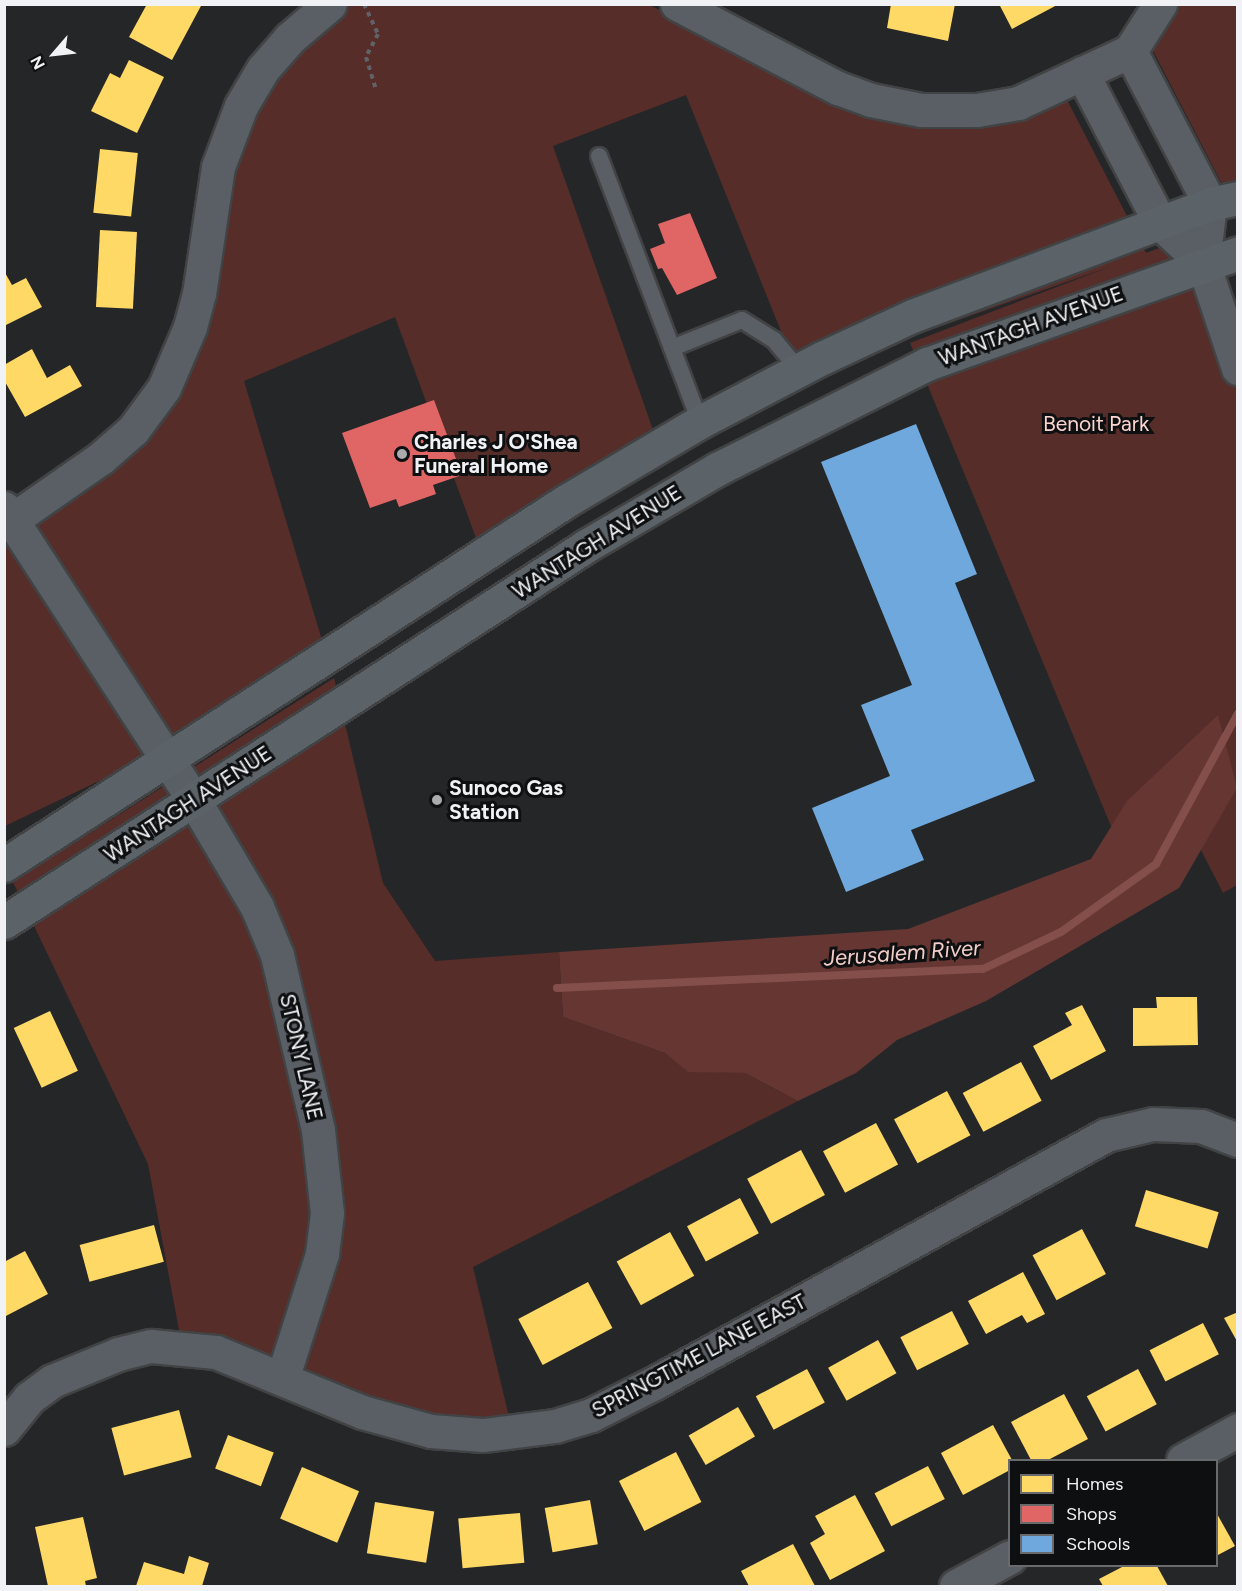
<!DOCTYPE html>
<html>
<head>
<meta charset="utf-8">
<style>
  body { margin:0 }
  #map { position:relative; width:1242px; height:1591px; overflow:hidden; background:#242628; font-family:Figtree,sans-serif }
  div>[style] { position:absolute }
  [style*='--x'] { left:calc(var(--x)*1px); top:calc(var(--y)*1px); width:calc(var(--w)*1px); rotate:calc(var(--a)*1deg) }
  .green>* { inset:0; background:#572d2a }
  .forest>* { inset:0; background:#653632 }
  .homes>* { inset:0; background:#ffd966; transform-origin:0 0 }
  .shops>* { inset:0; background:#e06666 }
  .schools>* { inset:0; background:#6fa8dc }
  .stream>* { height:8px; margin:-4px; padding:0 4px; transform-origin:4px; border-radius:4px; background:#844f4b }
  .path>* { height:4px; margin-top:-2px; transform-origin:0; background:repeating-linear-gradient(90deg,#606267 0 4.5px,transparent 0 9px) }
  .roads { filter:drop-shadow(2px 0 #414344) drop-shadow(-2px 0 #414344) drop-shadow(0 2px #414344) drop-shadow(0 -2px #414344) }
  .lane>* { height:16px; margin:-8px; padding:0 8px; transform-origin:8px; border-radius:8px; background:#5a5f65 }
  .street>* { height:33px; margin:-16.5px; padding:0 16.5px; transform-origin:16.5px; border-radius:16.5px; background:#5a5f65 }
  .secondary>* { height:33px; margin:-16.5px; padding:0 16.5px; transform-origin:16.5px; border-radius:16.5px; background:#5b6268 }
  .dots>* { width:16px; height:16px; translate:-50% -50%; box-sizing:border-box; border:3px solid #0d0f10; border-radius:50% }
  span { translate:-50% -50%; white-space:nowrap; text-align:center; line-height:1.15; -webkit-text-stroke:6px #0d0f10; paint-order:stroke }
  .street-label { font-size:21px; color:#f0f2f5 }
  .park-label { font-size:21px; color:#fbd4d0 }
  .poi-label { font-size:21px; color:#f0f2f5; font-weight:700 }
  .left { translate:0 -50%; text-align:left }
  .water-label { font-size:22px; color:#f4cec9; font-style:italic }
  .frame { position:absolute; inset:0; border:6px solid #f0f2f5; pointer-events:none }
  .legend { position:absolute; left:1008px; top:1459px; width:210px; height:108px; box-sizing:border-box; background:#0d0f10; border:2px solid #686a6c; margin:0; padding:8px 10px; list-style:none; font-size:18px; color:#f0f2f5 }
  .legend li { display:flex; align-items:center; gap:12px; height:30px }
  .legend b { width:30px; border:2px solid #686a6c }
  .north { position:absolute; left:24px; top:24px; width:60px; height:60px; -webkit-text-stroke:4px #0d0f10; paint-order:stroke; rotate:242deg; font-size:16px; font-weight:700; line-height:24px; text-align:center; color:#f0f2f5 }
  .north::after { content:''; display:block; margin:auto; width:21px; height:27px; background:#f0f2f5; clip-path:polygon(50% 0,100% 100%,50% 72%,0 100%) }
</style>
</head>
<body>
<div id="map">
  <div class="green">
    <div style="clip-path:polygon(349px 5px,649px 5px,836px 93px,1065px 96px,1146px 253px,1189px 237px,1237px 378px,1237px 706px,1154px 858px,1128px 867px,910px 343px,1112px 266px,799px 376px,686px 95px,553px 146px,664px 461px,487px 568px,395px 317px,244px 381px,331px 670px,5px 826px,4px 515px,165px 393px,221px 169px,265px 74px)"></div>
    <div style="clip-path:polygon(1172px 5px,1237px 5px,1237px 183px,1223px 186px,1149px 43px)"></div>
    <div style="clip-path:polygon(334px 678px,383px 883px,435px 961px,559px 952px,563px 1017px,665px 1053px,688px 1071px,745px 1073px,798px 1101px,473px 1267px,511px 1425px,436px 1426px,181px 1341px,148px 1164px,13px 882px)"></div>
    <div style="clip-path:polygon(1237px 719px,1237px 885px,1223px 893px,1184px 817px)"></div>
  </div>
  <div class="forest">
    <div style="clip-path:polygon(1218px 715px,1237px 788px,1179px 888px,986px 1001px,897px 1040px,856px 1073px,798px 1101px,745px 1073px,688px 1072px,665px 1053px,563px 1017px,559px 952px,908px 929px,1091px 859px,1127px 801px)"></div>
  </div>
  <div class="homes">
    <div style="clip-path:polygon(147px 4px,202px 4px,172px 60px,129px 37px)"></div>
    <div style="clip-path:polygon(891px 4px,955px 4px,948px 41px,887px 28px)"></div>
    <div style="clip-path:polygon(999px 4px,1059px 4px,1012px 29px)"></div>
    <div style="clip-path:polygon(129px 60px,164px 77px,137px 133px,91px 111px,110px 73px,120px 78px)"></div>
    <div style="left:100px;top:149px;width:38px;height:64px;rotate:6deg"></div>
    <div style="left:100px;top:230px;width:37px;height:77px;rotate:3deg"></div>
    <div style="clip-path:polygon(4px 271px,12px 285px,26px 278px,42px 307px,4px 326px)"></div>
    <div style="clip-path:polygon(32px 349px,47px 378px,70px 365px,82px 386px,25px 417px,4px 380px,4px 365px)"></div>
    <div style="clip-path:polygon(1156px 997px,1197px 997px,1198px 1045px,1133px 1046px,1133px 1008px,1157px 1008px)"></div>
    <div style="clip-path:polygon(1082px 1005px,1106px 1051px,1051px 1080px,1033px 1046px,1072px 1025px,1065px 1013px)"></div>
    <div style="left:50px;top:1011px;width:66px;height:40px;rotate:65deg"></div>
    <div style="left:1021px;top:1062px;width:44px;height:66px;rotate:62deg"></div>
    <div style="left:947px;top:1091px;width:50px;height:60px;rotate:62deg"></div>
    <div style="left:876px;top:1123px;width:47px;height:60px;rotate:62deg"></div>
    <div style="left:801px;top:1150px;width:51px;height:61px;rotate:62deg"></div>
    <div style="left:1146px;top:1190px;width:76px;height:38px;rotate:17deg"></div>
    <div style="left:740px;top:1198px;width:40px;height:60px;rotate:62deg"></div>
    <div style="left:154px;top:1225px;width:38px;height:77px;rotate:75deg"></div>
    <div style="left:1082px;top:1229px;width:51px;height:56px;rotate:62deg"></div>
    <div style="left:670px;top:1232px;width:50px;height:61px;rotate:61deg"></div>
    <div style="clip-path:polygon(25px 1251px,48px 1294px,4px 1317px,4px 1262px)"></div>
    <div style="clip-path:polygon(1023px 1272px,1045px 1314px,1027px 1323px,1022px 1315px,986px 1334px,968px 1301px)"></div>
    <div style="left:588px;top:1282px;width:52px;height:79px;rotate:62deg"></div>
    <div style="left:952px;top:1311px;width:37px;height:58px;rotate:63deg"></div>
    <div style="clip-path:polygon(1238px 1312px,1238px 1343px,1224px 1318px)"></div>
    <div style="left:1203px;top:1323px;width:35px;height:60px;rotate:63deg"></div>
    <div style="left:878px;top:1340px;width:38px;height:57px;rotate:61deg"></div>
    <div style="left:807px;top:1369px;width:38px;height:58px;rotate:62deg"></div>
    <div style="left:1138px;top:1369px;width:40px;height:58px;rotate:62deg"></div>
    <div style="clip-path:polygon(1064px 1394px,1088px 1439px,1048px 1460px,1031px 1460px,1011px 1422px)"></div>
    <div style="left:738px;top:1407px;width:34px;height:57px;rotate:60deg"></div>
    <div style="left:179px;top:1410px;width:49px;height:70px;rotate:75deg"></div>
    <div style="clip-path:polygon(993px 1425px,1012px 1460px,1010px 1470px,963px 1495px,941px 1453px)"></div>
    <div style="left:228px;top:1435px;width:49px;height:36px;rotate:21deg"></div>
    <div style="left:676px;top:1452px;width:56px;height:64px;rotate:63deg"></div>
    <div style="left:928px;top:1466px;width:37px;height:60px;rotate:63deg"></div>
    <div style="left:302px;top:1467px;width:62px;height:56px;rotate:23deg"></div>
    <div style="clip-path:polygon(855px 1495px,885px 1551px,830px 1580px,810px 1543px,825px 1534px,815px 1516px)"></div>
    <div style="left:590px;top:1500px;width:45px;height:46px;rotate:80deg"></div>
    <div style="left:375px;top:1502px;width:60px;height:52px;rotate:9deg"></div>
    <div style="clip-path:polygon(1216px 1512px,1235px 1546px,1216px 1556px)"></div>
    <div style="left:520px;top:1513px;width:50px;height:62px;rotate:85deg"></div>
    <div style="clip-path:polygon(83px 1517px,97px 1578px,85px 1581px,86px 1586px,48px 1586px,35px 1527px)"></div>
    <div style="clip-path:polygon(793px 1544px,815px 1586px,749px 1586px,741px 1571px)"></div>
    <div style="clip-path:polygon(189px 1556px,209px 1563px,202px 1586px,136px 1586px,144px 1562px,184px 1574px)"></div>
    <div style="clip-path:polygon(1124px 1566px,1157px 1566px,1168px 1586px,1103px 1586px,1099px 1579px)"></div>
  </div>
  <div class="shops">
    <div style="clip-path:polygon(690px 213px,717px 278px,677px 295px,662px 268px,658px 269px,650px 249px,665px 243px,658px 224px)"></div>
    <div style="clip-path:polygon(434px 400px,462px 475px,433px 485px,436px 494px,399px 507px,396px 499px,370px 508px,342px 433px)"></div>
  </div>
  <div class="schools">
    <div style="clip-path:polygon(916px 424px,977px 574px,955px 583px,1035px 781px,911px 830px,924px 860px,846px 892px,812px 808px,890px 776px,861px 705px,912px 685px,821px 462px)"></div>
  </div>
  <div class="stream">
    <div style="--x:557;--y:988;--w:426;--a:-2.6"></div>
    <div style="--x:983;--y:969;--w:86;--a:-25.4"></div>
    <div style="--x:1061;--y:932;--w:117;--a:-35.6"></div>
    <div style="--x:1156;--y:864;--w:172;--a:-61.5"></div>
  </div>
  <div class="path">
    <div style="--x:364;--y:4;--w:33;--a:65"></div>
    <div style="--x:378;--y:34;--w:26;--a:118"></div>
    <div style="--x:366;--y:57;--w:34;--a:73"></div>
  </div>
  <div class="roads">
    <div class="lane">
      <div style="--x:599;--y:156;--w:285;--a:69.2"></div>
      <div style="--x:672;--y:348;--w:75;--a:-21.8"></div>
      <div style="--x:742;--y:320;--w:38;--a:32"></div>
      <div style="--x:774;--y:340;--w:39;--a:50"></div>
    </div>
    <div class="street">
      <div style="--x:677;--y:4;--w:182;--a:27.6"></div>
      <div style="--x:838;--y:88;--w:35;--a:20"></div>
      <div style="--x:871;--y:100;--w:51;--a:11.3"></div>
      <div style="--x:921;--y:110;--w:56;--a:0"></div>
      <div style="--x:977;--y:110;--w:42;--a:-9.7"></div>
      <div style="--x:1018;--y:103;--w:123;--a:-24.9"></div>
      <div style="--x:1130;--y:51;--w:173;--a:62.4"></div>
      <div style="--x:1210;--y:204;--w:59;--a:96.8"></div>
      <div style="--x:1203;--y:263;--w:111;--a:71.6"></div>
      <div style="--x:1130;--y:51;--w:56;--a:-57.4"></div>
      <div style="--x:1082;--y:73;--w:169;--a:62.5"></div>
      <div style="--x:1160;--y:223;--w:59;--a:42.9"></div>
      <div style="--x:4;--y:508;--w:351;--a:57"></div>
      <div style="--x:195;--y:802;--w:122;--a:59.4"></div>
      <div style="--x:257;--y:907;--w:52;--a:67.4"></div>
      <div style="--x:277;--y:955;--w:180;--a:76.8"></div>
      <div style="--x:318;--y:1130;--w:83;--a:83.8"></div>
      <div style="--x:327;--y:1213;--w:41;--a:97"></div>
      <div style="--x:322;--y:1254;--w:131;--a:107.7"></div>
      <div style="--x:12;--y:520;--w:108;--a:-34.9"></div>
      <div style="--x:101;--y:458;--w:43;--a:-41.2"></div>
      <div style="--x:133;--y:430;--w:52;--a:-53.6"></div>
      <div style="--x:164;--y:388;--w:66;--a:-66.9"></div>
      <div style="--x:190;--y:327;--w:34;--a:-75"></div>
      <div style="--x:199;--y:294;--w:128;--a:-81.5"></div>
      <div style="--x:218;--y:167;--w:65;--a:-69.3"></div>
      <div style="--x:241;--y:106;--w:43;--a:-59.3"></div>
      <div style="--x:263;--y:69;--w:41;--a:-48.9"></div>
      <div style="--x:290;--y:38;--w:52;--a:-40.4"></div>
      <div style="--x:4;--y:1429;--w:40;--a:-51"></div>
      <div style="--x:29;--y:1398;--w:29;--a:-36"></div>
      <div style="--x:52;--y:1381;--w:71;--a:-22.2"></div>
      <div style="--x:118;--y:1354;--w:34;--a:-14"></div>
      <div style="--x:151;--y:1346;--w:65;--a:5.3"></div>
      <div style="--x:216;--y:1352;--w:158;--a:22.3"></div>
      <div style="--x:362;--y:1412;--w:72;--a:15.4"></div>
      <div style="--x:431;--y:1431;--w:52;--a:4.4"></div>
      <div style="--x:483;--y:1435;--w:73;--a:-7.1"></div>
      <div style="--x:555;--y:1426;--w:38;--a:-17"></div>
      <div style="--x:591;--y:1415;--w:73;--a:-26.9"></div>
      <div style="--x:656;--y:1382;--w:513;--a:-28.76"></div>
      <div style="--x:1106;--y:1135;--w:48;--a:-13.2"></div>
      <div style="--x:1153;--y:1124;--w:48;--a:2.4"></div>
      <div style="--x:1201;--y:1126;--w:40;--a:21"></div>
      <div style="--x:1183;--y:1460;--w:63;--a:-28.6"></div>
      <div style="--x:956;--y:1586;--w:61;--a:-28.2"></div>
    </div>
    <div class="secondary">
      <div style="--x:4;--y:865;--w:670;--a:-32.93"></div>
      <div style="--x:566;--y:501;--w:153;--a:-30.6"></div>
      <div style="--x:698;--y:423;--w:140;--a:-27.7"></div>
      <div style="--x:822;--y:358;--w:99;--a:-25"></div>
      <div style="--x:912;--y:316;--w:318;--a:-20.6"></div>
      <div style="--x:1210;--y:204;--w:29;--a:-12"></div>
      <div style="--x:4;--y:922;--w:693;--a:-32.86"></div>
      <div style="--x:586;--y:546;--w:152;--a:-30.4"></div>
      <div style="--x:717;--y:469;--w:235;--a:-26.6"></div>
      <div style="--x:927;--y:364;--w:330;--a:-19.6"></div>
    </div>
  </div>
  <div class="dots">
    <div style="left:402px;top:454px;background:#a9abad"></div>
    <div style="left:437px;top:800px;background:#a9abad"></div>
  </div>
  <div class="street-label">
    <span style="left:1031px;top:326px;rotate:-20deg">WANTAGH AVENUE</span>
    <span style="left:597px;top:542px;rotate:-32deg">WANTAGH AVENUE</span>
    <span style="left:188px;top:804px;rotate:-33deg">WANTAGH AVENUE</span>
    <span style="left:301px;top:1057px;rotate:77deg">STONY LANE</span>
    <span style="left:699px;top:1356px;rotate:-28deg">SPRINGTIME LANE EAST</span>
  </div>
  <div class="park-label">
    <span style="left:1096px;top:424px">Benoit Park</span>
  </div>
  <div class="poi-label">
    <span class="left" style="left:414px;top:454px">Charles J O'Shea<br>Funeral Home</span>
    <span class="left" style="left:449px;top:800px">Sunoco Gas<br>Station</span>
  </div>
  <div class="water-label">
    <span style="left:902px;top:953px;rotate:-4deg">Jerusalem River</span>
  </div>
  <div class="frame"></div>
  <ul class="legend">
  <li><b style="height:16px;background:#ffd966"></b>Homes</li>
  <li><b style="height:16px;background:#e06666"></b>Shops</li>
  <li><b style="height:16px;background:#6fa8dc"></b>Schools</li>
  </ul>
  <div class="north">N</div>
</div>
</body>
</html>
